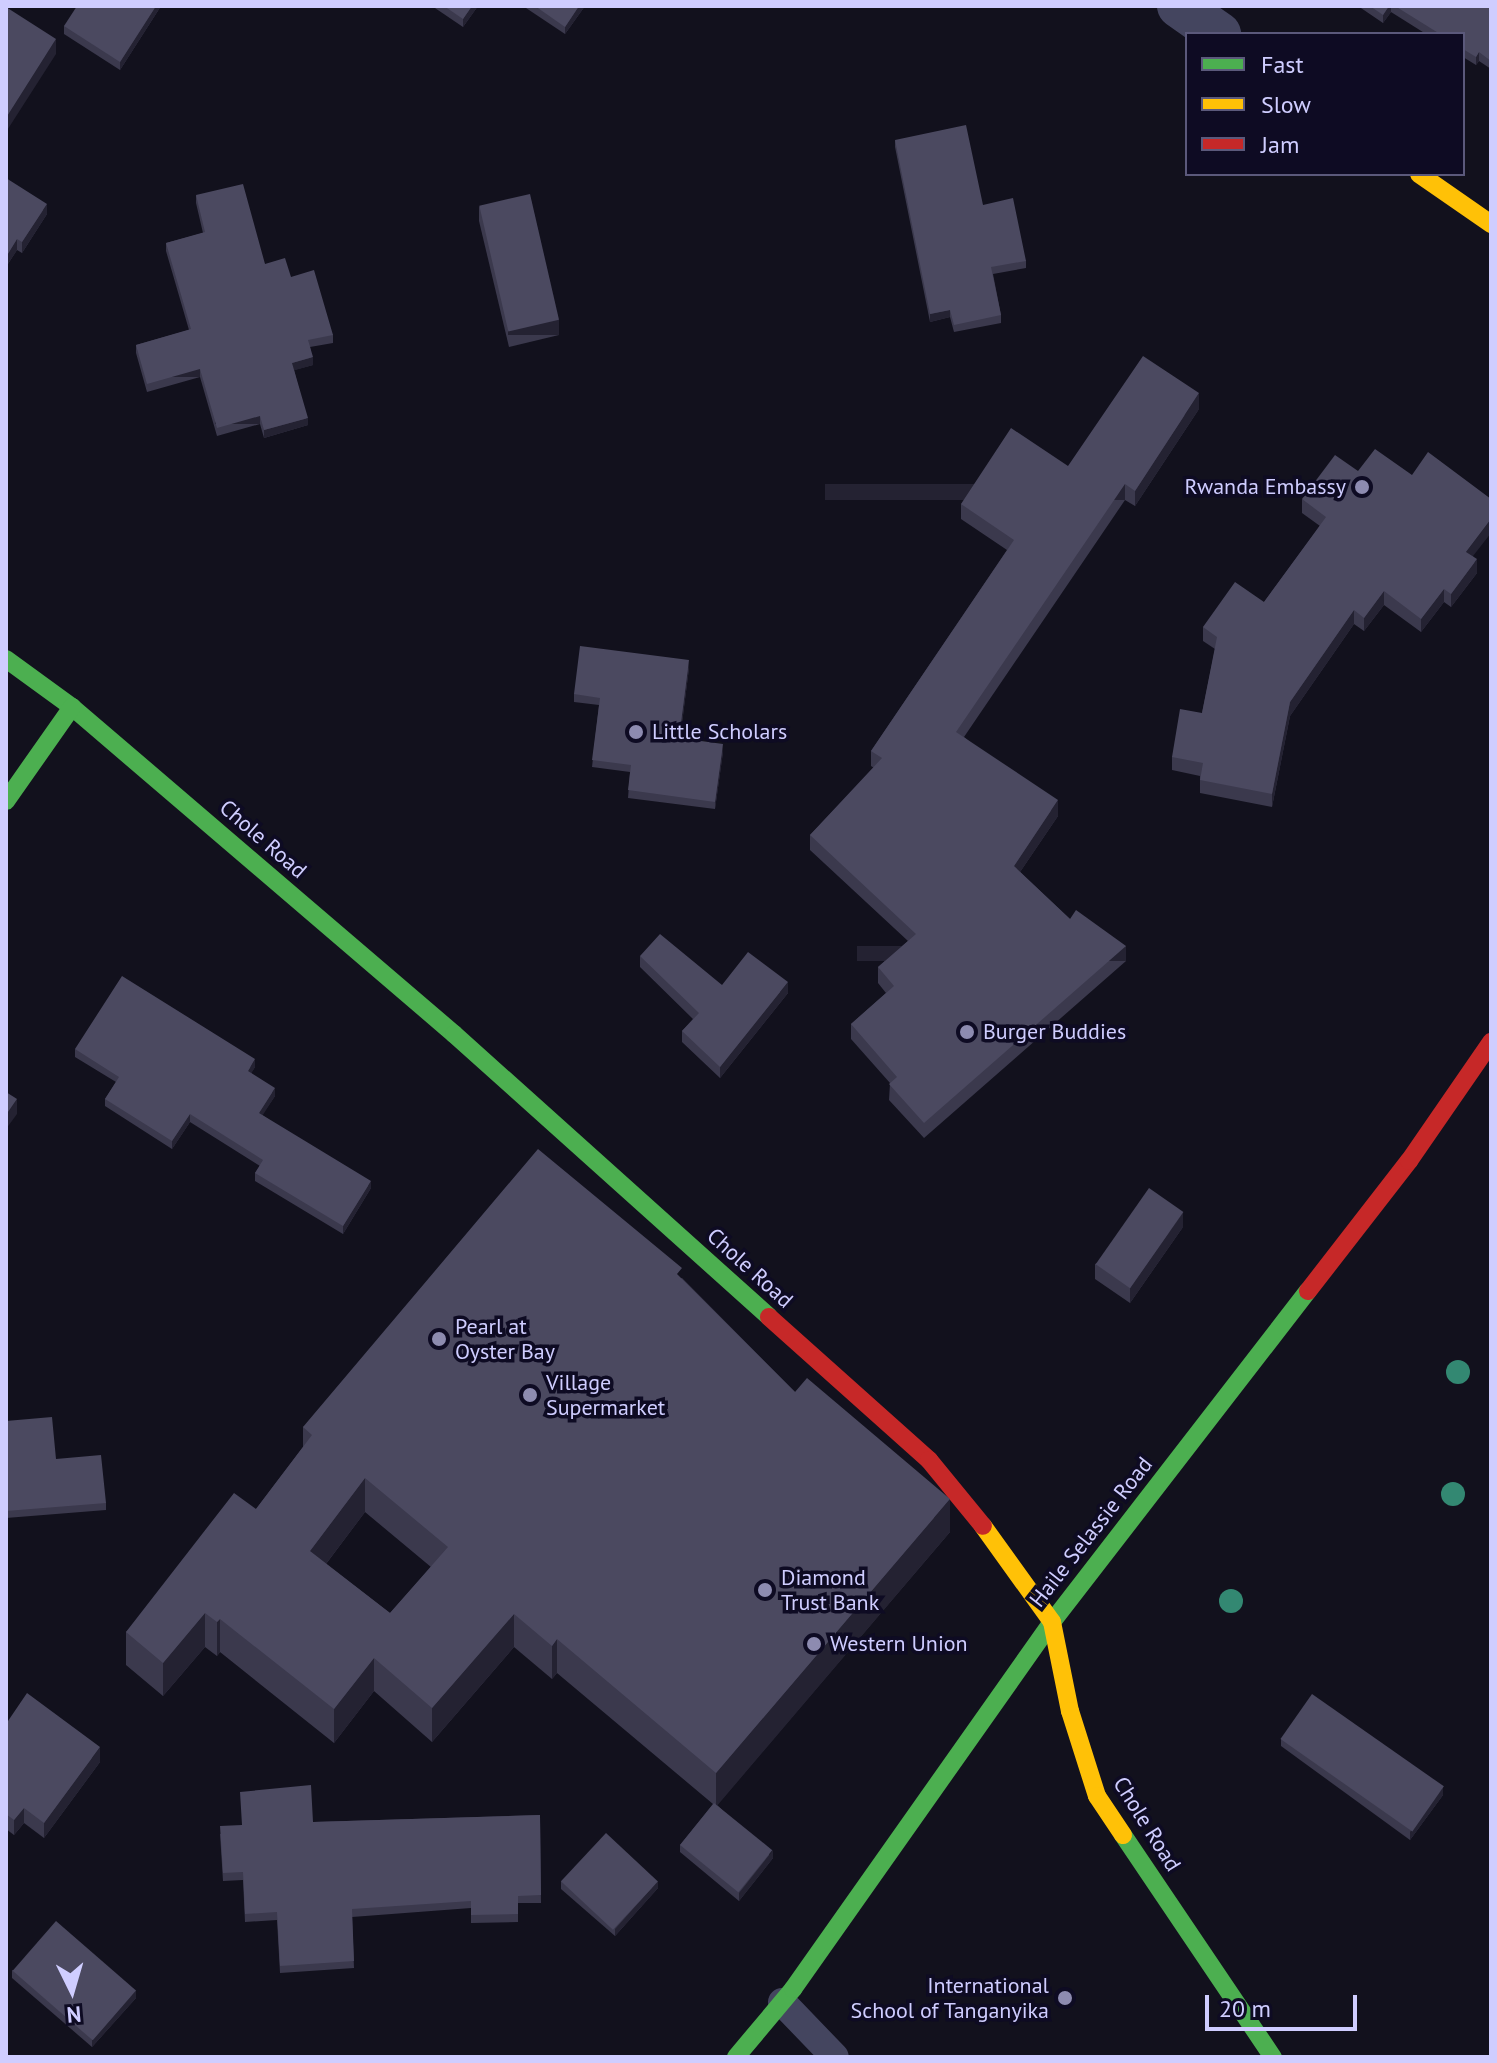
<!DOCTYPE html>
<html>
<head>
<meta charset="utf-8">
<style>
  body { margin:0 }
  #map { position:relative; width:1497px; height:2063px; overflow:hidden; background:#12111d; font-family:"PT Sans",sans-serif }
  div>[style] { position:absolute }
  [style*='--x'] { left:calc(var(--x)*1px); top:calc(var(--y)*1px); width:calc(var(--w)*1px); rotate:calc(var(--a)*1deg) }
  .lane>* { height:28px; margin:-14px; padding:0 14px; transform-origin:14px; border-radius:14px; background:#44455f }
  .street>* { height:44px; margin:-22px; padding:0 22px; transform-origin:22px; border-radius:22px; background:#44455f }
  .fast>* { height:18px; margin:-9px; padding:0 9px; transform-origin:9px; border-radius:9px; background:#4caf50 }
  .slow>* { height:18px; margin:-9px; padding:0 9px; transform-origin:9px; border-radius:9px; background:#ffc107 }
  .jam>* { height:18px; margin:-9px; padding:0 9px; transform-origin:9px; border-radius:9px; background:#c62828 }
  .trees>* { width:24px; height:24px; margin:-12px; border-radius:50%; background:#338872 }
  .wall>* { inset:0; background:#3b394d }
  .shaded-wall>* { inset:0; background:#242232; transform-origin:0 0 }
  .building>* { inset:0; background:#4b4960; transform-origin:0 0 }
  .dots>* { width:22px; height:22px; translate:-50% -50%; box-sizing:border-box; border:4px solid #0e0b23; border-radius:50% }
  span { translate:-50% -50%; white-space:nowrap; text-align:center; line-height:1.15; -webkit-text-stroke:7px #0e0b23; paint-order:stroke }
  .poi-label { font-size:22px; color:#cfcdff }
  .right { translate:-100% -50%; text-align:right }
  .left { translate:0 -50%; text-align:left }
  .street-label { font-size:22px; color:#cfcdff }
  .frame { position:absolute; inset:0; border:8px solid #cfcdff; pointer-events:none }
  .legend { position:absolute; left:1185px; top:32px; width:280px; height:144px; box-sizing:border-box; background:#0e0b23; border:2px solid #5b597b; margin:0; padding:10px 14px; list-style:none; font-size:24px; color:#cfcdff }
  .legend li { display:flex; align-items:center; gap:16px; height:40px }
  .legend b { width:40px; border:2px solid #5b597b }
  .north { position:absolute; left:32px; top:1951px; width:80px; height:80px; -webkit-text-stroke:6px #0e0b23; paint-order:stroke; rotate:175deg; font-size:22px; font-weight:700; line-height:32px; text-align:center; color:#cfcdff }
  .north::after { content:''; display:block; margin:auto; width:28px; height:36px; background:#cfcdff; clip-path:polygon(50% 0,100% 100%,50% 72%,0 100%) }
  .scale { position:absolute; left:1205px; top:1995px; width:152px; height:36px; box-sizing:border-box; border:4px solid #cfcdff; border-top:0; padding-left:10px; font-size:24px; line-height:28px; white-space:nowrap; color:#cfcdff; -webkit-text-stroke:6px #0e0b23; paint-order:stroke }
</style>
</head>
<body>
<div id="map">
  <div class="lane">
    <div style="--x:782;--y:2002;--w:76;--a:46.1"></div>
  </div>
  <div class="street">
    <div style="--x:1179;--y:6;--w:49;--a:35"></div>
  </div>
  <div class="fast">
    <div style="--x:6;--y:659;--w:82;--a:36"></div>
    <div style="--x:72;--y:707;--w:503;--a:40.56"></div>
    <div style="--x:454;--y:1034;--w:423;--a:41.9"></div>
    <div style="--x:6;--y:801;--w:115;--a:-54.9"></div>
    <div style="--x:1123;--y:1835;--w:268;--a:56"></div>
    <div style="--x:736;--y:2057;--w:89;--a:-50"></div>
    <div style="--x:793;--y:1989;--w:449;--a:-54.8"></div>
    <div style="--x:1052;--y:1622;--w:418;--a:-52.3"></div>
  </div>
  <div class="slow">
    <div style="--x:1419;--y:174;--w:88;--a:34.8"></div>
    <div style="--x:983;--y:1526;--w:118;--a:54.3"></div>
    <div style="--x:1052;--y:1622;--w:91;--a:78.6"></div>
    <div style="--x:1070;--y:1711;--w:89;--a:72.4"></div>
    <div style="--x:1097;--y:1796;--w:47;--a:56.3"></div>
  </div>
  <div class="jam">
    <div style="--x:1308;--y:1291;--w:165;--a:-52.2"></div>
    <div style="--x:1409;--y:1161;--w:145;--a:-55.4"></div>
    <div style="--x:769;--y:1317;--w:215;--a:41.8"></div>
    <div style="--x:929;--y:1460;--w:85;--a:50.7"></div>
  </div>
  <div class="trees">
    <div style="left:1458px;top:1372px"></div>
    <div style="left:1453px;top:1494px"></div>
    <div style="left:1231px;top:1601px"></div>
  </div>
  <div class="wall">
    <div style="clip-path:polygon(161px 6px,120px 70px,64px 34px,64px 26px)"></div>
    <div style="clip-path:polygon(432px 6px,478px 6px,463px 27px)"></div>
    <div style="clip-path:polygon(523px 6px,585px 6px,565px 34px)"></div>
    <div style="clip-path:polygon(1358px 6px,1491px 6px,1491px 69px,1479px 61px,1476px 65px,1463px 57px,1463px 34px,1426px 34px,1391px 12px,1383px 23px)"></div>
    <div style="clip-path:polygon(895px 140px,983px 205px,1026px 261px,1026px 268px,993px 274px,1001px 315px,1001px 323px,954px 332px,950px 317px,930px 322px,895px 147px)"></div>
    <div style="clip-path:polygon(6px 178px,47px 214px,22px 253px,17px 250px,6px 267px)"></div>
    <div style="clip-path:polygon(196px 195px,265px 264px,291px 277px,333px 335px,333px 343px,310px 347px,313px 365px,294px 370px,308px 425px,264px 438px,260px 424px,217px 436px,200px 377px,147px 392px,136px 353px,136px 345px,189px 330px,166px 251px,166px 243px,203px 233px,196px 203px)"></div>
    <div style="clip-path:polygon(479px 206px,559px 335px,509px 347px,479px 221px)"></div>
    <div style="clip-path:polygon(1199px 409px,1135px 506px,1125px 500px,964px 737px,1058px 816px,1020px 872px,1070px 919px,1126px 961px,924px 1138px,889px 1100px,890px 1083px,851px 1039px,851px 1024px,886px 993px,878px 983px,878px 967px,908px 941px,810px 850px,810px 835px,874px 768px,871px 766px,871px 751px,1007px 550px,961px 519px,961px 504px,1068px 466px)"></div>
    <div style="clip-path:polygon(1302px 499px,1473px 556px,1477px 573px,1451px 607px,1444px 602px,1421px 632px,1384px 605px,1364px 631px,1354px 624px,1290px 716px,1272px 807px,1200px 793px,1200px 776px,1172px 770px,1172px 757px,1202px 713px,1215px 649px,1203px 641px,1203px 627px,1264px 602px,1320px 526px,1302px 513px)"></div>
    <div style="clip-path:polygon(689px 668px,680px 739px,723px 752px,715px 809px,628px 798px,630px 772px,592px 767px,599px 705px,574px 702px,574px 694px)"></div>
    <div style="clip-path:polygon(640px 956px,722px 985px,788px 993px,720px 1078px,682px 1042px,682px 1031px,693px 1019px,640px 967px)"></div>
    <div style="clip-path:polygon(75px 1049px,255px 1067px,251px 1073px,275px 1096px,262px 1115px,371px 1188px,343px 1234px,255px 1181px,255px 1173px,260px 1166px,190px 1122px,172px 1149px,105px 1106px,105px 1099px,116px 1082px,75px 1057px)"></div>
    <div style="clip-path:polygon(1183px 1227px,1130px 1303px,1095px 1279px,1095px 1264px)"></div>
    <div style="clip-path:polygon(evenodd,682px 1278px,795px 1392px,950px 1532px,717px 1805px,773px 1858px,739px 1901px,680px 1852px,680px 1845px,713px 1804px,557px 1673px,552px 1679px,514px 1647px,432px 1742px,374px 1691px,334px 1743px,220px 1652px,217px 1656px,205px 1647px,163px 1696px,126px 1665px,126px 1632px,256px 1509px,303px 1447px,303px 1427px,682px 1278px,365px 1512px,431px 1567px,390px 1613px,326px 1564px,365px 1512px)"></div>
    <div style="clip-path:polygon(6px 1421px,56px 1459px,106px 1503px,106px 1510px,6px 1518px)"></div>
    <div style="clip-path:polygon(6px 1690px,8px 1721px,100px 1762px,44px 1838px,24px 1823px,14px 1835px,6px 1829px)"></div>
    <div style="clip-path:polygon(1281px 1739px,1443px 1795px,1410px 1840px,1281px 1746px)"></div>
    <div style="clip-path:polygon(540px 1815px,541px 1903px,518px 1903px,518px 1922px,471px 1923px,471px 1908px,352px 1917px,354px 1968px,280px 1973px,277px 1920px,245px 1922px,243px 1880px,223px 1881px,220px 1834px,313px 1822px)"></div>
    <div style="clip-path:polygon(561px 1881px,658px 1888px,615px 1936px,561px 1889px)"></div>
    <div style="clip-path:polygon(12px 1970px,136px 1998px,92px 2047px,12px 1978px)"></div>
  </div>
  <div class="shaded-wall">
    <div style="clip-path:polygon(156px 6px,161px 6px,120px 70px,120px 62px)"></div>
    <div style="clip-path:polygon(472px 6px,478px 6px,463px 27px,463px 19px)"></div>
    <div style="clip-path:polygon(579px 6px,585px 6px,565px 34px,565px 27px)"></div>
    <div style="clip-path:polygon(1389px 6px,1391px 6px,1391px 12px,1383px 23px,1383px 15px)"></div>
    <div style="clip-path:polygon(56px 39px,56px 54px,6px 132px,6px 118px)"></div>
    <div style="clip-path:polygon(1479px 52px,1479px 61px,1476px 65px,1476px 57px)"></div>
    <div style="clip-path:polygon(47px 204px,47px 214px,22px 253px,22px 242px)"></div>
    <div style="clip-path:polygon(17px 239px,17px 250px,6px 267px,6px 257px)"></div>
    <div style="clip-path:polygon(950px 310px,950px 317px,930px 322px,930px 314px)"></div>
    <div style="left:559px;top:320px;width:15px;height:51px;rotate:90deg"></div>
    <div style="clip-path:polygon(313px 357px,313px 365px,292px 371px,292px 363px)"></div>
    <div style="left:200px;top:369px;width:8px;height:55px;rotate:90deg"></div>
    <div style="clip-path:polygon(1199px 393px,1199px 409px,1135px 506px,1135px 491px)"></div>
    <div style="left:260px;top:416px;width:8px;height:45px;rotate:90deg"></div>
    <div style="clip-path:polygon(308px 418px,308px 425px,264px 438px,264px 430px)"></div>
    <div style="left:1125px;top:484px;width:16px;height:300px;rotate:90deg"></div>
    <div style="clip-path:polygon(1491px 519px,1491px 533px,1466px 565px,1466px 552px)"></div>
    <div style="clip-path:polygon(1477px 559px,1477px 573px,1451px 607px,1451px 594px)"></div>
    <div style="clip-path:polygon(1444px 589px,1444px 602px,1421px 632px,1421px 619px)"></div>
    <div style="clip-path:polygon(1384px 591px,1384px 605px,1364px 631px,1364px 618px)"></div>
    <div style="clip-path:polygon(1354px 610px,1354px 624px,1290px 716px,1272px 807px,1272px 794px,1290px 702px)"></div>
    <div style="clip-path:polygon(689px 660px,689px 668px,679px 746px,679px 738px)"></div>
    <div style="clip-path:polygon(723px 744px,723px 752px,715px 809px,715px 802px)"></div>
    <div style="clip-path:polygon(1058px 800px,1058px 816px,1014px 881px,1014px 866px)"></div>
    <div style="left:1126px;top:946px;width:15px;height:269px;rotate:90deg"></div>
    <div style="clip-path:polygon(788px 982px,788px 993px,720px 1078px,720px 1067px)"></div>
    <div style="clip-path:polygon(255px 1059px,255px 1067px,248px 1079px,248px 1071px)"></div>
    <div style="clip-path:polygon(275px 1088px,275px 1096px,259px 1121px,259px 1113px)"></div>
    <div style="clip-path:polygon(17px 1099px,17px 1114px,6px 1129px,6px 1115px)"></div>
    <div style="clip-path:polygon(190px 1114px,190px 1122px,172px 1149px,172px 1141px)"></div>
    <div style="clip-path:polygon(371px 1181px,371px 1188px,343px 1234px,343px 1226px)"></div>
    <div style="clip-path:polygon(1183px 1212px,1183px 1227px,1130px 1303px,1130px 1288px)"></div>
    <div style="clip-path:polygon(365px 1478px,365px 1512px,310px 1585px,310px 1551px)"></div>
    <div style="clip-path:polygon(950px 1499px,950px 1532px,716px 1807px,716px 1773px)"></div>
    <div style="clip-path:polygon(205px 1613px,205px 1647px,163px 1696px,163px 1663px)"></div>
    <div style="clip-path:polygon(514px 1614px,514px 1647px,432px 1742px,432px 1708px)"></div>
    <div style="clip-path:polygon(220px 1619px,220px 1652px,217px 1656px,217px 1622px)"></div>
    <div style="clip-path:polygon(557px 1639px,557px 1673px,552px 1679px,552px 1646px)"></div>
    <div style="clip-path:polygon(374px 1658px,374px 1691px,334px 1743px,334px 1709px)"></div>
    <div style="clip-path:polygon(100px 1747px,100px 1762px,44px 1838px,44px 1823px)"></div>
    <div style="clip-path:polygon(1443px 1787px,1443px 1795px,1410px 1840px,1410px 1832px)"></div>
    <div style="clip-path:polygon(24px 1808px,24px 1823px,14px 1835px,14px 1820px)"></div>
    <div style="clip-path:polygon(773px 1850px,773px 1858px,739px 1901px,739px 1893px)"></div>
    <div style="clip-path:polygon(658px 1881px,658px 1888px,615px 1936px,615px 1929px)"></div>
    <div style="clip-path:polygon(136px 1990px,136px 1998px,92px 2047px,92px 2040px)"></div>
  </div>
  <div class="building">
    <div style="clip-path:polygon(77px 6px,156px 6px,120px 62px,64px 26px)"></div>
    <div style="clip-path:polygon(444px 6px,472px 6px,463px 19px)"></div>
    <div style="clip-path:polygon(535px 6px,579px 6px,565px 27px)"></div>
    <div style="clip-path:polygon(1370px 6px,1389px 6px,1383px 15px)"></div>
    <div style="clip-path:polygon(1395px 6px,1491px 6px,1491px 61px,1479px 52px,1476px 57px,1463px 49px,1463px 34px,1440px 34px)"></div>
    <div style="clip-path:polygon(6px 7px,56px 39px,6px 118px)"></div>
    <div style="clip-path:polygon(966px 125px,983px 205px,1013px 198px,1026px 261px,991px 267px,1001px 315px,954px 325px,950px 310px,930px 314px,895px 140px)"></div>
    <div style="clip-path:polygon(6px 178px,47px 204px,22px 242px,17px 239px,6px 257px)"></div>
    <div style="clip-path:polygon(243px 184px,265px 264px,285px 258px,291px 277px,314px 270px,333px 335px,308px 340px,313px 357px,292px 363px,308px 418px,264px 430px,260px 416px,217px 428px,200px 369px,147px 384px,136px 345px,191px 329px,166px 243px,205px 232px,196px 195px)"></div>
    <div style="left:530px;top:194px;width:129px;height:52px;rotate:77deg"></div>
    <div style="clip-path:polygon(1143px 356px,1199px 393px,1135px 491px,1125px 484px,956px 732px,1058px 800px,1014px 866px,1070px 919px,1076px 910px,1126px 946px,924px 1123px,889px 1084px,897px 1077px,851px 1024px,894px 986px,878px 967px,916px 934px,810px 835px,882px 758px,871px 751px,1014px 540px,961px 504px,1011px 428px,1068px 466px)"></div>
    <div style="clip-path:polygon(1375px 449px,1412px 475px,1428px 452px,1491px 499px,1491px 519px,1466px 552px,1477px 559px,1451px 594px,1444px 589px,1421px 619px,1384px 591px,1364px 618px,1354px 610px,1290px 702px,1272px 794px,1200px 780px,1203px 763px,1172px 757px,1180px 709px,1202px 713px,1217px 637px,1203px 627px,1235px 582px,1264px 602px,1326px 517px,1302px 499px,1335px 455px,1358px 471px)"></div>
    <div style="clip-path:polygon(580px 646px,689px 660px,679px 738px,723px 744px,715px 802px,628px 790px,631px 765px,592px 760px,600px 698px,574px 694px)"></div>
    <div style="clip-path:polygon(660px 934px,722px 985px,748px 952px,788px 982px,720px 1067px,682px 1031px,699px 1013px,640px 956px)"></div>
    <div style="clip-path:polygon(122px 976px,255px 1059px,248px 1071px,275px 1088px,259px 1113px,371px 1181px,343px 1226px,255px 1173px,263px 1160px,190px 1114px,172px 1141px,105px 1099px,119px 1077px,75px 1049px)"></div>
    <div style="clip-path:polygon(6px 1092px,17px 1099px,6px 1115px)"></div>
    <div style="clip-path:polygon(evenodd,538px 1149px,682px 1268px,677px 1274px,795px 1392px,807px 1378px,950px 1499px,716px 1773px,557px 1639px,552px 1646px,514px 1614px,432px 1708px,374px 1658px,334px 1709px,220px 1619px,217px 1622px,205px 1613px,163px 1663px,126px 1632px,234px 1493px,256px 1509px,312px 1435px,303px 1427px,538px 1149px,365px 1478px,448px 1547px,390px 1613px,310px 1551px,365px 1478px)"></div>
    <div style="left:1149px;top:1188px;width:42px;height:93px;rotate:35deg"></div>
    <div style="clip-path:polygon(52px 1417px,56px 1459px,101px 1455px,106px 1503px,6px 1511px,6px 1421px)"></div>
    <div style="clip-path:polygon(6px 1690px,8px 1721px,27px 1693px,100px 1747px,44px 1823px,24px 1808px,14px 1820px,6px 1814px)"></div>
    <div style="left:1312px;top:1694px;width:161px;height:55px;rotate:35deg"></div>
    <div style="clip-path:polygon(311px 1785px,313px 1822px,540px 1815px,541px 1895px,518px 1896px,518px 1914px,471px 1915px,471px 1901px,352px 1909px,354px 1961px,280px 1966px,277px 1912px,245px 1914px,243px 1872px,223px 1873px,220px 1826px,242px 1825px,240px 1792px)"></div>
    <div style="left:714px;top:1803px;width:75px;height:54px;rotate:39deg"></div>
    <div style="left:606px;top:1833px;width:71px;height:66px;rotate:43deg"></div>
    <div style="left:56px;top:1921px;width:106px;height:66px;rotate:41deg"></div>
  </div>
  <div class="dots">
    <div style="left:1362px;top:487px;background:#8d8bb0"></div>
    <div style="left:636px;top:732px;background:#8d8bb0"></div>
    <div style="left:967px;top:1032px;background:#8d8bb0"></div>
    <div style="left:439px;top:1339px;background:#8d8bb0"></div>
    <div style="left:530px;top:1395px;background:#8d8bb0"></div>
    <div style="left:765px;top:1590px;background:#8d8bb0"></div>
    <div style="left:814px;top:1644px;background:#8d8bb0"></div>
    <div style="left:1065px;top:1998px;background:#8d8bb0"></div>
  </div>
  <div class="poi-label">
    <span class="right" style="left:1346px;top:487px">Rwanda Embassy</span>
    <span class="left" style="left:652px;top:732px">Little Scholars</span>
    <span class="left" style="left:983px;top:1032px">Burger Buddies</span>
    <span class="left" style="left:455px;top:1339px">Pearl at<br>Oyster Bay</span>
    <span class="left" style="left:546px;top:1395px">Village<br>Supermarket</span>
    <span class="left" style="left:781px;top:1590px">Diamond<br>Trust Bank</span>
    <span class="left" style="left:830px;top:1644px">Western Union</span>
    <span class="right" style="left:1049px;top:1998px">International<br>School of Tanganyika</span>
  </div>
  <div class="street-label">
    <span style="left:263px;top:839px;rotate:41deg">Chole Road</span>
    <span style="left:750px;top:1268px;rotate:42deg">Chole Road</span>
    <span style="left:1091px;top:1532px;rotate:-52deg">Haile Selassie Road</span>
    <span style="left:1147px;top:1824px;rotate:58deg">Chole Road</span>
  </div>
  <div class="frame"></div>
  <ul class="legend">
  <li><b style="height:10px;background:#4caf50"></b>Fast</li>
  <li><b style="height:10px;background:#ffc107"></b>Slow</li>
  <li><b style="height:10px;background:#c62828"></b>Jam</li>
  </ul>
  <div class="north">N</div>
  <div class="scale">20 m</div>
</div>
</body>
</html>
